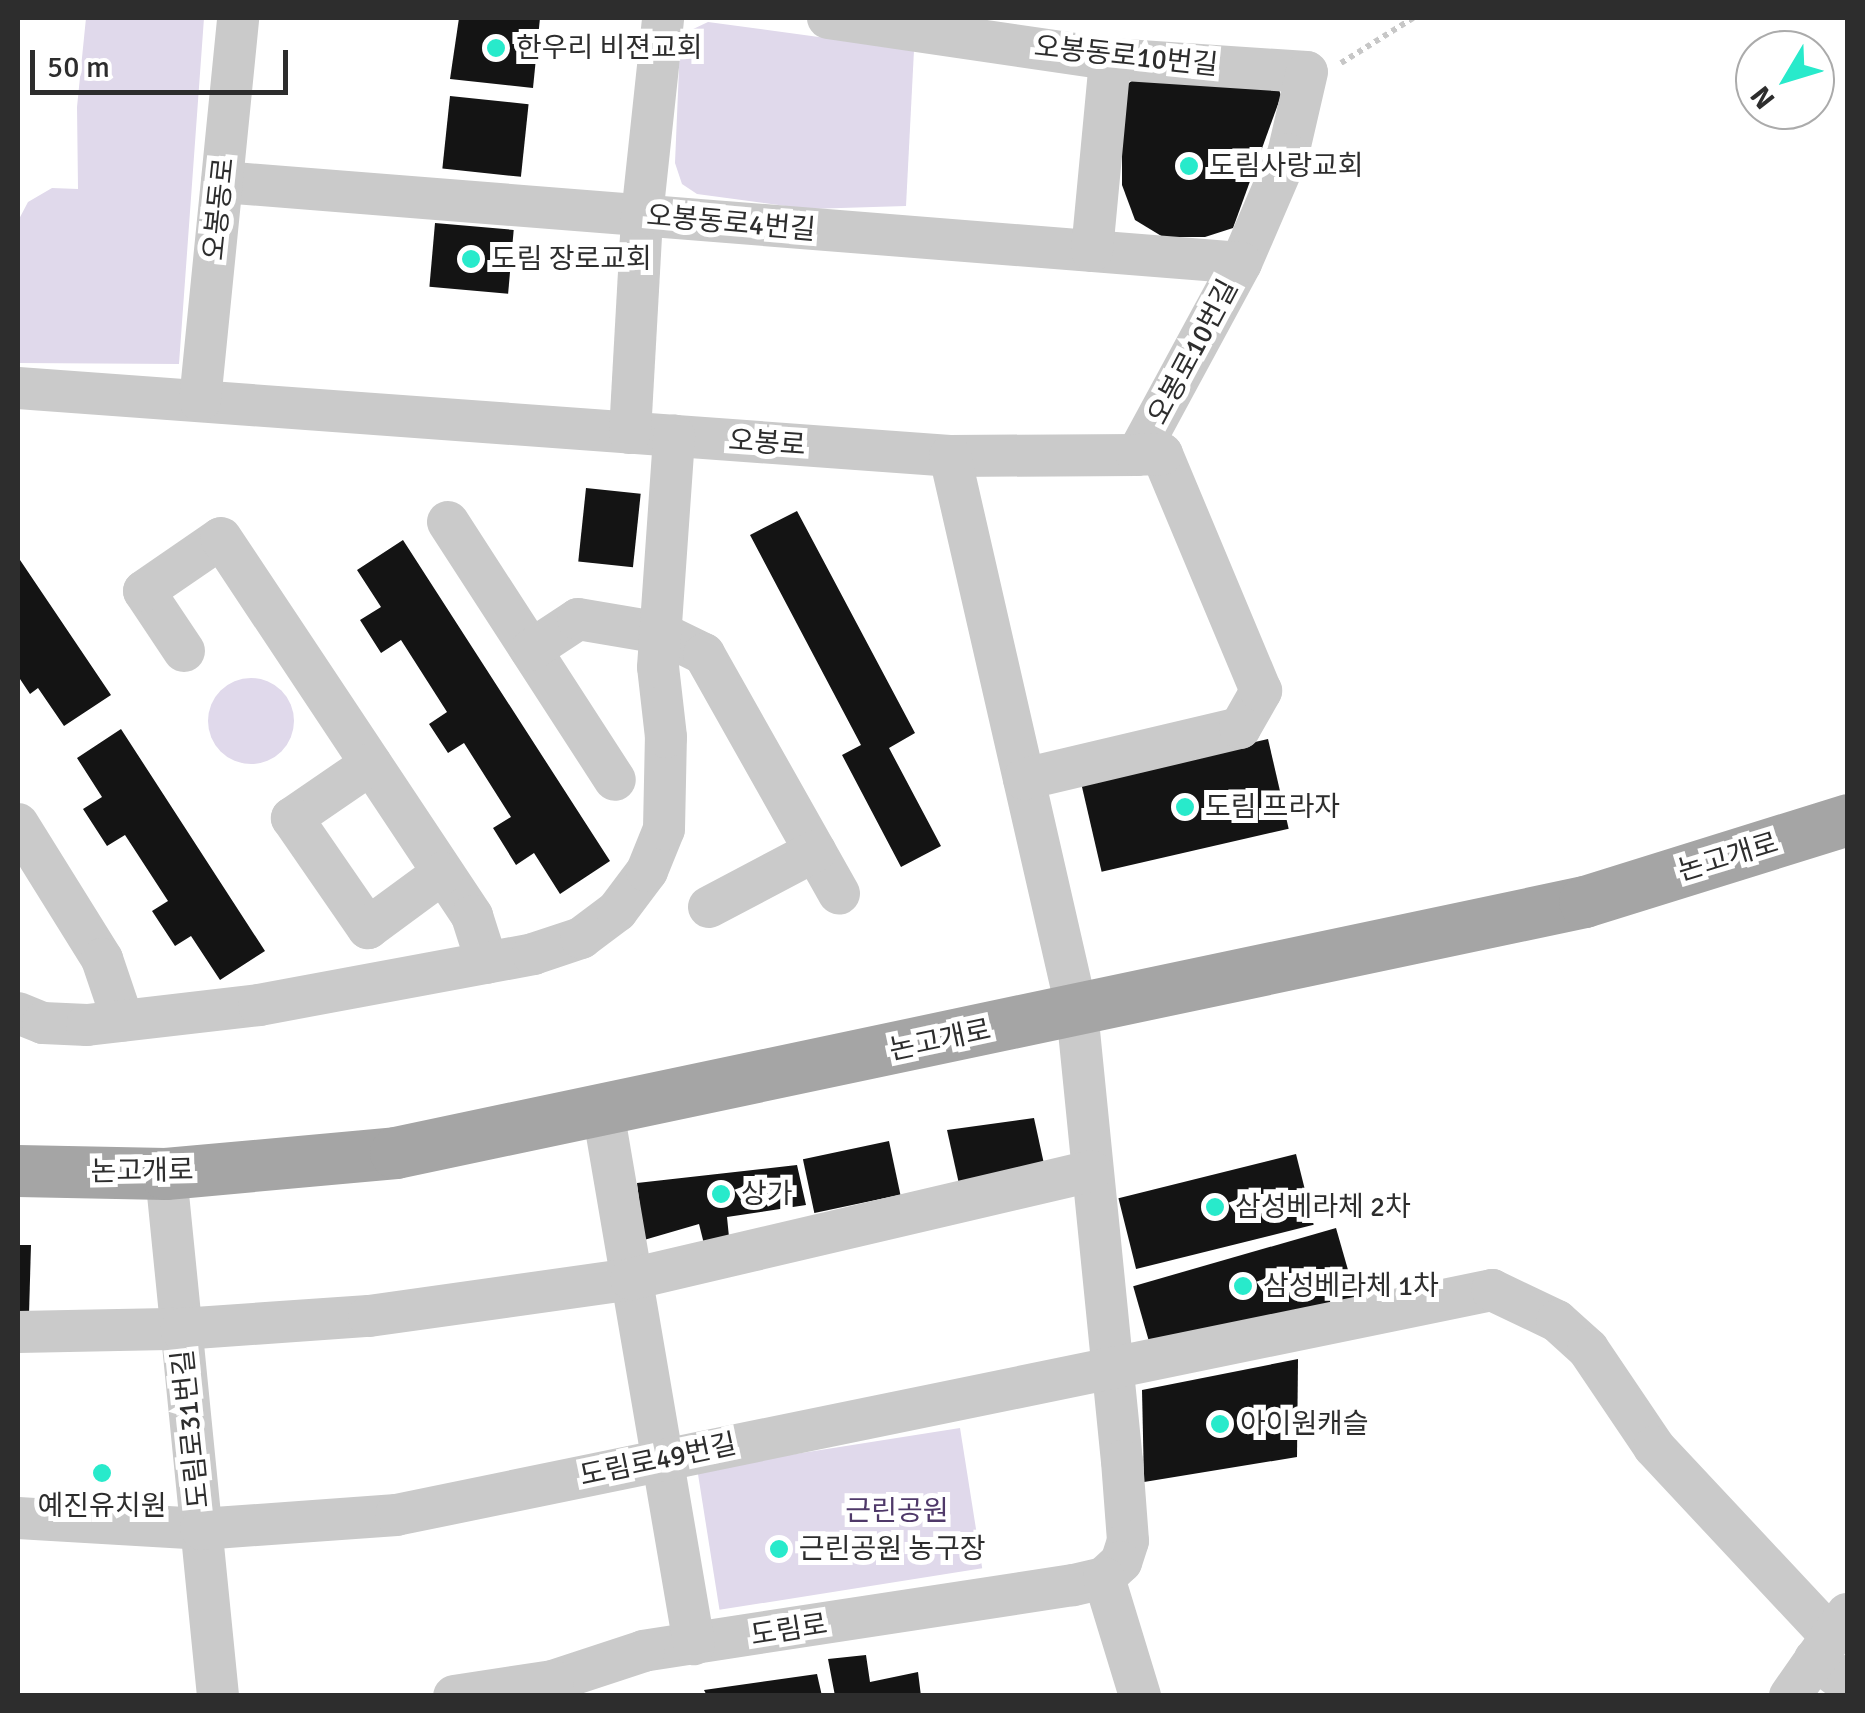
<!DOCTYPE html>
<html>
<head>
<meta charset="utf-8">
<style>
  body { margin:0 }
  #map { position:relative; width:1865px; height:1713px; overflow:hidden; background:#fff; font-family:Signika,"Noto Sans KR",sans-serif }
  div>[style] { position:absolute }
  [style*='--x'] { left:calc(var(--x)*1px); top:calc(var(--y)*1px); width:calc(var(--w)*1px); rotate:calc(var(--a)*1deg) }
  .green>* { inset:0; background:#e0d9eb; transform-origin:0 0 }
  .round { border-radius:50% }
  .building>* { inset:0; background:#141414; transform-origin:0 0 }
  .path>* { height:6px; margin-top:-3px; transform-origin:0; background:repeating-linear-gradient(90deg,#c7c7c7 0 5px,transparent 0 10px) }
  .minor>* { height:42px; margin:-21px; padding:0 21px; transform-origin:21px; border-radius:21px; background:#cacaca }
  .major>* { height:52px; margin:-26px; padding:0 26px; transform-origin:26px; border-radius:26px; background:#a5a5a5 }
  .dots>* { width:28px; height:28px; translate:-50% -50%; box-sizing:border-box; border:5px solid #fff; border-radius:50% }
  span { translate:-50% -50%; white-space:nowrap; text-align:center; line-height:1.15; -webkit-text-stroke:10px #fff; paint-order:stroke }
  .poi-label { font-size:28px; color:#2d2d2d }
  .left { translate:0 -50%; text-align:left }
  .street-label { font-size:28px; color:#2d2d2d }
  .park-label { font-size:28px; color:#4f3969 }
  .frame { position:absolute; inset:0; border:20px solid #2d2d2d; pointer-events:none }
  .north { position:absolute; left:1735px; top:30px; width:100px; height:100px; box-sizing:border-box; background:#fff; border:2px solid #ababab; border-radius:50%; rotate:232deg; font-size:28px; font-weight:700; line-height:40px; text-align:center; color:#2d2d2d }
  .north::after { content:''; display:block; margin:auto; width:35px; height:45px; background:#28eacb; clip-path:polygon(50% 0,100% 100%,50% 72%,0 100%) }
  .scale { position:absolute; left:30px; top:50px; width:258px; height:45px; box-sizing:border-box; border:5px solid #2d2d2d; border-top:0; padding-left:12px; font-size:30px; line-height:35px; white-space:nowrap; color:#2d2d2d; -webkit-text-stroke:8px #fff; paint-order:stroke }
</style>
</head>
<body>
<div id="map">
  <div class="green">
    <div style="clip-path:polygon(86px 18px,204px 18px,179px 364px,18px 363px,18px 221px,28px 202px,52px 188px,78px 189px,77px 107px)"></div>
    <div style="clip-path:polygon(708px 22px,914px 50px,906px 206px,808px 209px,697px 194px,682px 184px,675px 163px,680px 45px,689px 31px)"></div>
    <div class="round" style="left:208px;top:678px;width:86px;height:86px"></div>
    <div style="left:960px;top:1428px;width:142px;height:266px;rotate:81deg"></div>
  </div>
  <div class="building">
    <div style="clip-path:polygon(459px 18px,540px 18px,533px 88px,450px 79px)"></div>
    <div style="clip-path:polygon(1147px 70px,1277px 83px,1281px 96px,1233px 228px,1205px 237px,1163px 237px,1135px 220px,1122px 185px,1122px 88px)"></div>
    <div style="left:450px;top:96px;width:79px;height:73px;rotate:6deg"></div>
    <div style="left:435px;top:223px;width:79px;height:64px;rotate:5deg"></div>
    <div style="left:586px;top:488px;width:55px;height:74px;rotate:6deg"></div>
    <div style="clip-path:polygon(797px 511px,915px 733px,889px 748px,941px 846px,901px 867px,842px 755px,861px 745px,750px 535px)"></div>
    <div style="clip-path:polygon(403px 540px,610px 861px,560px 894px,534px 853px,516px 865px,493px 828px,511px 817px,464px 743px,448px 753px,429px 724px,447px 712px,401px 640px,381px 653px,360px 620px,381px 607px,357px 570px)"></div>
    <div style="clip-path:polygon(18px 557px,111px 695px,64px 726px,38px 688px,30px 694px,18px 676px)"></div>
    <div style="clip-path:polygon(121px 729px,265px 951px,220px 980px,191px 936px,175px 946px,152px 911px,168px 901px,125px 835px,107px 846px,83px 809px,102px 797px,77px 758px)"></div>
    <div style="left:1268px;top:739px;width:92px;height:192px;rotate:77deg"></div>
    <div style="clip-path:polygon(1034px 1118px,1044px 1164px,959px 1184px,947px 1130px)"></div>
    <div style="left:889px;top:1141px;width:55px;height:88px;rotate:78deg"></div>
    <div style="left:1296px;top:1154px;width:73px;height:183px;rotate:76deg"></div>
    <div style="clip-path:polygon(797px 1165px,806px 1205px,727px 1217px,729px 1237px,704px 1244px,699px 1224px,644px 1240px,637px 1183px)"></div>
    <div style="left:1336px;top:1228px;width:78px;height:211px;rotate:74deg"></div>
    <div style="clip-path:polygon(18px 1245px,31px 1245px,29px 1314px,18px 1314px)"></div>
    <div style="clip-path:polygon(1298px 1359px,1297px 1457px,1144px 1482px,1142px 1390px)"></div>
    <div style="clip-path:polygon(866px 1655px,870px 1682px,918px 1672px,921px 1696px,835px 1696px,828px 1659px)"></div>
    <div style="clip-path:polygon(817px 1674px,822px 1696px,707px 1696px,704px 1690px)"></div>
  </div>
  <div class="path">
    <div style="--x:1341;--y:63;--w:85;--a:-32"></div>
  </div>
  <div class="minor">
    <div style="--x:828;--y:18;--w:285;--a:8.3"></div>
    <div style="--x:1110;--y:59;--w:197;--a:3.8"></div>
    <div style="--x:1307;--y:72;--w:84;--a:103"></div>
    <div style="--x:1288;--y:154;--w:119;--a:113.3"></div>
    <div style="--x:1241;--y:263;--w:218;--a:118.4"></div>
    <div style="--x:1137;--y:455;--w:187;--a:179.7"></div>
    <div style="--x:222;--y:182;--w:1022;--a:4.54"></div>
    <div style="--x:1092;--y:251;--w:193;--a:-84.6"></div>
    <div style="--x:18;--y:388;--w:934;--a:4.17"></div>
    <div style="--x:950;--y:456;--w:569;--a:77.11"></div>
    <div style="--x:1077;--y:1011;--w:452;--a:84.3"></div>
    <div style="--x:1122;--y:1461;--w:80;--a:85.7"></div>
    <div style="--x:1128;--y:1541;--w:22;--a:108"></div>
    <div style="--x:1121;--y:1562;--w:23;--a:137"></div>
    <div style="--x:1104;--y:1578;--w:32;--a:167"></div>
    <div style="--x:1073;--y:1585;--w:434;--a:171.3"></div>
    <div style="--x:644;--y:1651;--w:96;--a:161.8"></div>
    <div style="--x:553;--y:1681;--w:100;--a:171.4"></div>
    <div style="--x:200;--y:401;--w:385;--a:-84.3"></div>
    <div style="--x:630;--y:433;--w:217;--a:-86.8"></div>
    <div style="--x:642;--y:216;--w:199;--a:-83.9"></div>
    <div style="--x:448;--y:522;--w:307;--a:57.1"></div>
    <div style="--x:531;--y:650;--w:56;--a:-33.4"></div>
    <div style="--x:578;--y:619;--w:84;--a:9.6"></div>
    <div style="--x:661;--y:633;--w:48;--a:26"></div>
    <div style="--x:704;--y:654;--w:275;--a:60.6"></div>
    <div style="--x:184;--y:651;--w:72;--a:-123.7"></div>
    <div style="--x:144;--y:591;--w:93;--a:-34.5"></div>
    <div style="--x:221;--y:538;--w:454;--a:56.4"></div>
    <div style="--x:472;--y:916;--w:49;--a:72.3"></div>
    <div style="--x:371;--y:764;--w:96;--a:145.6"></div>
    <div style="--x:292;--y:818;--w:134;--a:55.4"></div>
    <div style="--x:368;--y:928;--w:93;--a:-36.3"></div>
    <div style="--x:1024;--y:779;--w:222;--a:-13.3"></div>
    <div style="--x:1240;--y:728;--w:43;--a:-60.4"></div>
    <div style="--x:1261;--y:691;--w:257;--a:-112.7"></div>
    <div style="--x:1162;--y:454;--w:25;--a:178"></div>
    <div style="--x:18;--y:824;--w:159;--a:58.1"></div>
    <div style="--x:102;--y:959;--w:65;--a:71.3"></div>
    <div style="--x:709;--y:907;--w:120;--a:-27.8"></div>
    <div style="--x:18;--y:1013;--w:27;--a:22"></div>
    <div style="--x:43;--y:1023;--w:44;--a:2.6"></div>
    <div style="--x:87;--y:1025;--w:173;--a:-6.6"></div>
    <div style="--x:259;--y:1005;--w:279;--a:-10.5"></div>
    <div style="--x:533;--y:954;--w:51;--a:-18.4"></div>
    <div style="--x:581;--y:938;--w:45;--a:-36.9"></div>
    <div style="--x:617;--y:911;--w:50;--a:-53.1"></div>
    <div style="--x:647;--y:871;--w:45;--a:-68"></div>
    <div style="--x:664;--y:829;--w:92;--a:-88.8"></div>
    <div style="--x:666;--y:737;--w:70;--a:-96.5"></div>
    <div style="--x:658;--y:667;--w:232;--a:-86"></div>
    <div style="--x:603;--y:1111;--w:541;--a:80.31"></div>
    <div style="--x:166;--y:1174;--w:525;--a:84.31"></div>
    <div style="--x:18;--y:1332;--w:163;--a:-1.1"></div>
    <div style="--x:181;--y:1329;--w:188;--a:-4"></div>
    <div style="--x:369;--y:1316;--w:265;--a:-8"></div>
    <div style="--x:631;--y:1279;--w:473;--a:-13.2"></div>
    <div style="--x:18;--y:1518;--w:183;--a:3.4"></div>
    <div style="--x:201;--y:1529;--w:196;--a:-4.1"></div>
    <div style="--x:396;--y:1515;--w:1119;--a:-11.6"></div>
    <div style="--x:1492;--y:1290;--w:72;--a:25.5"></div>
    <div style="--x:1557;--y:1321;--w:42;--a:42.1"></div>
    <div style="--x:1588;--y:1349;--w:118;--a:56"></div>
    <div style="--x:1654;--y:1447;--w:259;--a:46.9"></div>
    <div style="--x:1104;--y:1578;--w:123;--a:73"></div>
    <div style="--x:1815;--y:1659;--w:41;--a:37.1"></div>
    <div style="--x:1790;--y:1696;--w:100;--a:-55.2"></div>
  </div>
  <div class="major">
    <div style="--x:18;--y:1171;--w:148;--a:1.2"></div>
    <div style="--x:166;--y:1174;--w:231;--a:-5.2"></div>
    <div style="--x:396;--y:1153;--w:1215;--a:-11.92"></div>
    <div style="--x:1585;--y:902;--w:275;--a:-17.3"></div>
  </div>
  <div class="dots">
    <div style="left:496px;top:48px;background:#28eacb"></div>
    <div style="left:1189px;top:166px;background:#28eacb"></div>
    <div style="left:471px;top:259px;background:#28eacb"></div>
    <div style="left:1185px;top:807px;background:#28eacb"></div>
    <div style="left:721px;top:1194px;background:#28eacb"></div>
    <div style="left:1215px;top:1207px;background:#28eacb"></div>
    <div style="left:1243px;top:1286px;background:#28eacb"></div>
    <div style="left:1220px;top:1424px;background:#28eacb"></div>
    <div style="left:102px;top:1473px;background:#28eacb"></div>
    <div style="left:779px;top:1549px;background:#28eacb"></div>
  </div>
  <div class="poi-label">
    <span class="left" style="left:516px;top:48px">한우리 비젼교회</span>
    <span class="left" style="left:1209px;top:166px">도림사랑교회</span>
    <span class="left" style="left:491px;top:259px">도림 장로교회</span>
    <span class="left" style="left:1205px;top:807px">도림 프라자</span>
    <span class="left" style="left:741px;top:1194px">상가</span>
    <span class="left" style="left:1235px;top:1207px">삼성베라체 2차</span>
    <span class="left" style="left:1263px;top:1286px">삼성베라체 1차</span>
    <span class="left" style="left:1240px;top:1424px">아이원캐슬</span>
    <span style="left:102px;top:1506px">예진유치원</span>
    <span class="left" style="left:799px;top:1549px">근린공원 농구장</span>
  </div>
  <div class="street-label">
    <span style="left:1126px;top:56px;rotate:6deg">오봉동로10번길</span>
    <span style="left:219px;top:209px;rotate:-84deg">오봉동로</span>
    <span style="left:731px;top:223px;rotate:5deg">오봉동로4번길</span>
    <span style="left:1193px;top:352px;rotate:-62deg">오봉로10번길</span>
    <span style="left:767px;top:443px;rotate:4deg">오봉로</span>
    <span style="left:1728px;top:857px;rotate:-17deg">논고개로</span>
    <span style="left:940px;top:1040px;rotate:-12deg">논고개로</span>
    <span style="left:142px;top:1171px;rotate:-1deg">논고개로</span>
    <span style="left:191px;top:1429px;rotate:-96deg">도림로31번길</span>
    <span style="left:658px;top:1460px;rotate:-12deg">도림로49번길</span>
    <span style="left:789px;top:1630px;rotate:-9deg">도림로</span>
  </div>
  <div class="park-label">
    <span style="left:897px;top:1511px">근린공원</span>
  </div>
  <div class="frame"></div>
  <div class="north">N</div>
  <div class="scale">50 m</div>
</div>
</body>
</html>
